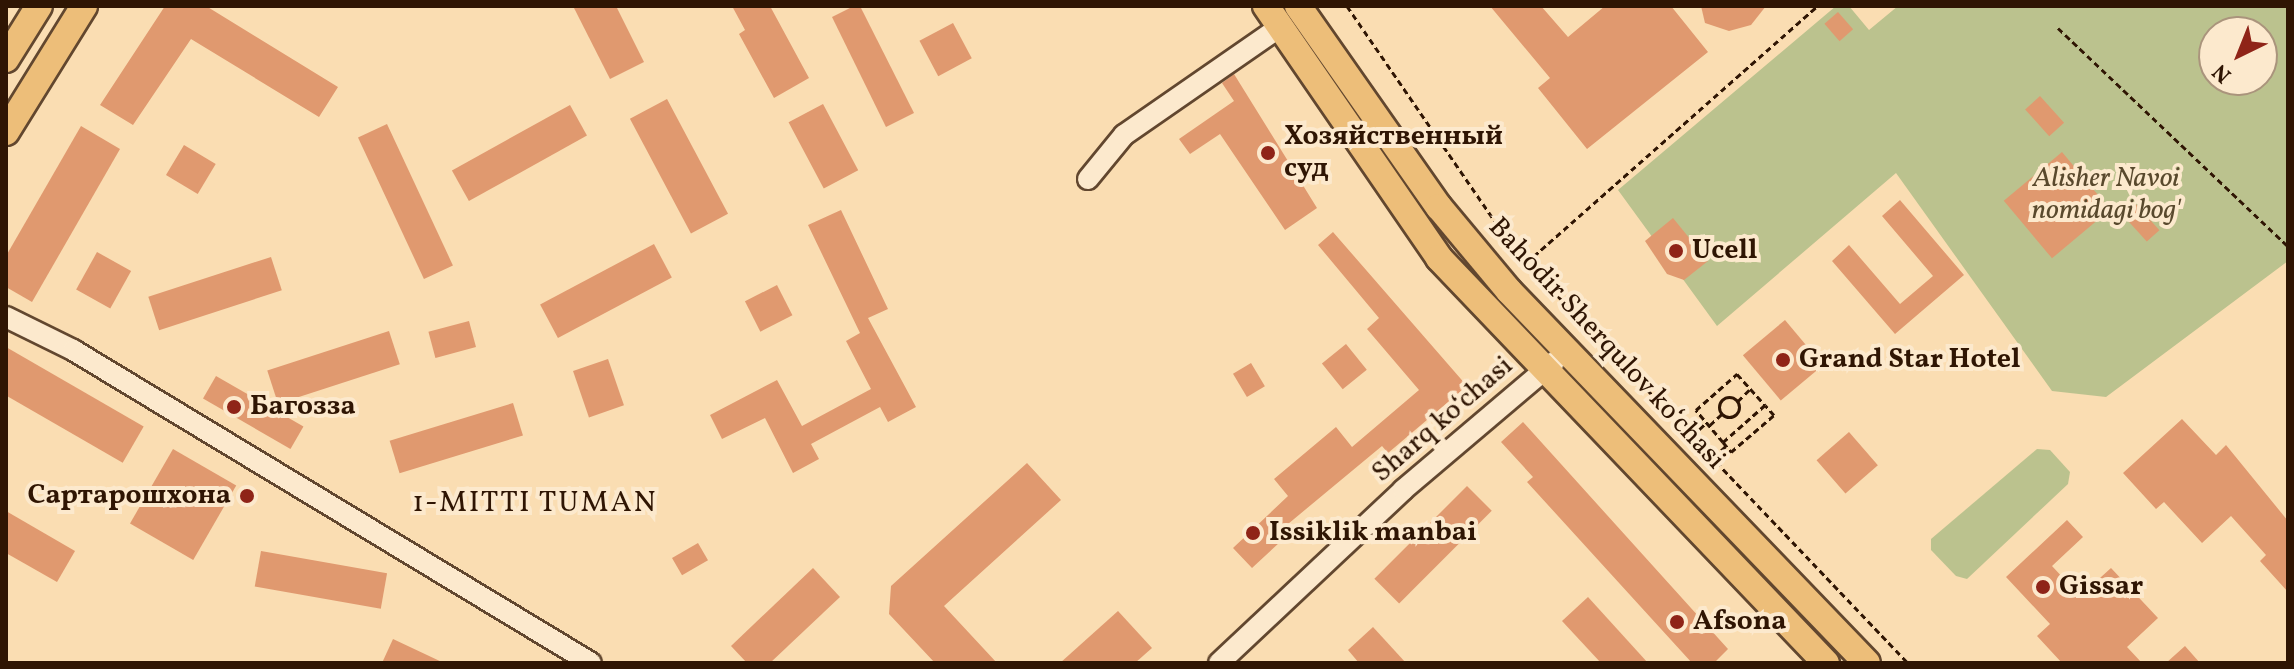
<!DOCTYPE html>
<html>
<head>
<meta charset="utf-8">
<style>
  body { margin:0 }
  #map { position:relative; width:2294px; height:669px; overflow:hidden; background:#faddb2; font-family:Vollkorn,serif }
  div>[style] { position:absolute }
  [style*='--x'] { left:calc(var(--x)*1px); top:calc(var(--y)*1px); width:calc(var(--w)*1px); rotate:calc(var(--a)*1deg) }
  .green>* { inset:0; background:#bbc28e }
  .building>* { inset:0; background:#e0996f; transform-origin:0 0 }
  .path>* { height:3px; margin-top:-1.5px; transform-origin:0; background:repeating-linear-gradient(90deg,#2f1503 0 6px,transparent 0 10px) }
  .path>.ring { margin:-1.5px; padding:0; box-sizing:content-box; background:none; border:3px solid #2f1503; border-radius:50% }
  .roads { filter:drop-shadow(2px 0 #62472f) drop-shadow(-2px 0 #62472f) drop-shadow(0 2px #62472f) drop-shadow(0 -2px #62472f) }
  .minor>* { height:20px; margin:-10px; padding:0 10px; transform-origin:10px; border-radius:10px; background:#fce9cd }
  .major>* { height:26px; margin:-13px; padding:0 13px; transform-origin:13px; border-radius:13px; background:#edbe79 }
  .dots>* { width:22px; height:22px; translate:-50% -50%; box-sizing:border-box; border:4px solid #fce9cd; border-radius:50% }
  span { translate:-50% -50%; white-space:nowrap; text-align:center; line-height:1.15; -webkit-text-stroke:8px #fce9cd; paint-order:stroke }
  .poi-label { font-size:28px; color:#2f1503; font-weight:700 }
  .left { translate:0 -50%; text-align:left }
  .right { translate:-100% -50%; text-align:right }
  .park-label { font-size:28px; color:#59492d; font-style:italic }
  .street-label { font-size:28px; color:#2f1503 }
  .neighbourhood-label { font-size:30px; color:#2f1503; letter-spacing:2px }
  .frame { position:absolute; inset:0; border:8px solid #2f1503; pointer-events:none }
  .north { position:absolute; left:2198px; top:16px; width:80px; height:80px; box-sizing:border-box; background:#fce9cd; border:2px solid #aa947c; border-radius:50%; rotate:223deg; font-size:22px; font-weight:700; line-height:32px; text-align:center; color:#2f1503 }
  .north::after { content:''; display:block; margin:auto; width:28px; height:36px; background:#8f2418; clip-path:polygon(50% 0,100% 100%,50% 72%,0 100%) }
</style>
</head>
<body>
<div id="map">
  <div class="green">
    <div style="clip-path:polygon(evenodd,1836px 6px,1849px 6px,1869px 30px,1898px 6px,2288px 6px,2288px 261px,2106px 397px,2052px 391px,1896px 173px,1717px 326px,1618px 190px,1836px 6px,2214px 32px,2262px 32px,2262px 80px,2214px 80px,2214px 32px)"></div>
    <div style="clip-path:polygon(2037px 449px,2050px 450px,2070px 472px,2068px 484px,1967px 579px,1956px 576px,1931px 550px,1931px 539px)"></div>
  </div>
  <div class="building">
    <div style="clip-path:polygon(165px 6px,206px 6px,338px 87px,319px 117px,191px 39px,133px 125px,100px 105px)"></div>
    <div style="clip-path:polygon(573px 6px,616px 6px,644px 62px,610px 79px)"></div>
    <div style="clip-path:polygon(732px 6px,770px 6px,809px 78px,774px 98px,739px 34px,745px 30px)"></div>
    <div style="clip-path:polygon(854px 6px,860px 6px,914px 113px,886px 127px,832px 17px)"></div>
    <div style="clip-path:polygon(1490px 6px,1541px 6px,1568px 37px,1605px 6px,1671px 6px,1708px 52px,1587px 149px,1538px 88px,1550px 78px)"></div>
    <div style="clip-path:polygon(1701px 6px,1766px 6px,1751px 25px,1729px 31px,1705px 23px)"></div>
    <div style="left:1838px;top:12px;width:23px;height:18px;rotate:49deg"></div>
    <div style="left:953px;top:23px;width:40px;height:38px;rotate:62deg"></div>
    <div style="clip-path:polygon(1234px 74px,1317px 208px,1285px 230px,1220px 134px,1190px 154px,1179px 139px,1234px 101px,1222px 83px)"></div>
    <div style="left:2040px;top:96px;width:36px;height:20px;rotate:48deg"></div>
    <div style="left:667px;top:99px;width:130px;height:42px;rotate:62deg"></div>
    <div style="left:823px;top:104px;width:75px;height:39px;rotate:62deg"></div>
    <div style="left:570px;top:105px;width:35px;height:135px;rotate:61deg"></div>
    <div style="left:387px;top:124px;width:156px;height:32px;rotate:65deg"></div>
    <div style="clip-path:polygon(81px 126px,120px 149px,32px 302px,6px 287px,6px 256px)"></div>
    <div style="left:184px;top:145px;width:37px;height:35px;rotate:31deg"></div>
    <div style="left:2062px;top:152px;width:75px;height:76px;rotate:50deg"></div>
    <div style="clip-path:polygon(1900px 200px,1964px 275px,1895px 334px,1832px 261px,1849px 245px,1900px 304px,1933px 276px,1882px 216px)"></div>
    <div style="left:2134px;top:202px;width:38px;height:17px;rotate:48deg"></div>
    <div style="clip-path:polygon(841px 210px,888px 309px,868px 318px,916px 407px,888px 422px,880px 407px,811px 444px,819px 459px,793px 473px,765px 418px,722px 439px,710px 415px,777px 380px,802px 426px,871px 389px,846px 341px,860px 333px,808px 225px)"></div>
    <div style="clip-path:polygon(1673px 218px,1708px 261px,1684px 280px,1667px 274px,1645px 241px)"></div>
    <div style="clip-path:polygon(1333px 232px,1467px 386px,1388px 453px,1382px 446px,1288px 524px,1293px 530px,1252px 568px,1233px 548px,1288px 496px,1274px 479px,1336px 427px,1352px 447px,1419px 390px,1367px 329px,1379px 318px,1318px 245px)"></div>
    <div style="left:654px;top:244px;width:38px;height:129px;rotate:62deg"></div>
    <div style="left:97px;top:252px;width:39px;height:43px;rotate:29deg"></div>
    <div style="left:271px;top:257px;width:35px;height:129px;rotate:72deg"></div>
    <div style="left:777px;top:285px;width:34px;height:36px;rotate:63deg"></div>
    <div style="left:1785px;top:320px;width:59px;height:55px;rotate:50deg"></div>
    <div style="left:469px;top:321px;width:27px;height:42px;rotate:75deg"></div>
    <div style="left:389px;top:331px;width:35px;height:128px;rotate:72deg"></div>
    <div style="left:1346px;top:344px;width:33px;height:31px;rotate:51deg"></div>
    <div style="left:6px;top:347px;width:159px;height:42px;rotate:30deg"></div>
    <div style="left:608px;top:359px;width:49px;height:37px;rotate:71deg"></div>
    <div style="left:1251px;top:363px;width:27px;height:21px;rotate:59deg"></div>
    <div style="left:216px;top:376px;width:101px;height:26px;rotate:30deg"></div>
    <div style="left:513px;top:403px;width:34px;height:129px;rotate:73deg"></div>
    <div style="clip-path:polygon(2182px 419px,2216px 455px,2226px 445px,2288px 521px,2288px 592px,2260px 561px,2266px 555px,2231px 516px,2202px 543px,2164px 502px,2156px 509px,2123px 473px)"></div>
    <div style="clip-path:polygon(1523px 422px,1728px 649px,1714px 663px,1692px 663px,1527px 482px,1533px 477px,1501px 442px)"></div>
    <div style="left:1849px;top:432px;width:44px;height:43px;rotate:49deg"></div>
    <div style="left:173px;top:449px;width:73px;height:86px;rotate:30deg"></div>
    <div style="clip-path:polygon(1027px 463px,1061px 500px,944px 606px,997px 663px,935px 663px,889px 614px,891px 586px)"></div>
    <div style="left:1467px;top:486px;width:35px;height:131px;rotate:45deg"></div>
    <div style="clip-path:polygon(6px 511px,75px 551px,57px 582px,6px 553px)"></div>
    <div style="clip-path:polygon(2067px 520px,2083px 537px,2052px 566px,2080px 596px,2111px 568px,2158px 618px,2127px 647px,2142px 663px,2062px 663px,2037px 636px,2050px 624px,2006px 577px)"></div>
    <div style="left:698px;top:543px;width:20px;height:30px;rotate:60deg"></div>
    <div style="left:261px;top:551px;width:128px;height:36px;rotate:10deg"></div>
    <div style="clip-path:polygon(813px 568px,840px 597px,770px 663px,747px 663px,731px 646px)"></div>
    <div style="clip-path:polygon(1588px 597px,1648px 663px,1601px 663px,1562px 621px)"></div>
    <div style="clip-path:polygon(1118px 611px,1152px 648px,1135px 663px,1060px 663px)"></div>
    <div style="clip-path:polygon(1373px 627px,1406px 663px,1359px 663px,1348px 650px)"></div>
    <div style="clip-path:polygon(393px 639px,444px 663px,382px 663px)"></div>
    <div style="clip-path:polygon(2185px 646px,2200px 663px,2166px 663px)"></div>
  </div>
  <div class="path">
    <div style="--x:1347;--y:6;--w:298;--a:55.5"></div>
    <div style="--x:1516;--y:252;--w:568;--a:46.36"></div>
    <div style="--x:2058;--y:28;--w:317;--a:43.5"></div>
    <div style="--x:1526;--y:263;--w:389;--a:-41.4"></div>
    <div style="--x:1737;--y:374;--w:42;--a:47.9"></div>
    <div style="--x:1765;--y:405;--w:56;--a:138.6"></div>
    <div style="--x:1723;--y:442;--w:42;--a:-130.2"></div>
    <div style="--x:1696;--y:410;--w:55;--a:-41.3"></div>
    <div class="ring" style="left:1719px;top:397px;width:17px;height:17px"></div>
    <div style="--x:1738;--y:401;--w:16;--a:-45"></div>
    <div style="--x:1710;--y:425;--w:16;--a:-43"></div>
    <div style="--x:1692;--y:436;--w:19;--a:-43"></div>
    <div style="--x:1723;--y:442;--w:13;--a:51"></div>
    <div style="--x:1731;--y:452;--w:57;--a:-40.7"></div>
    <div style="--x:1774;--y:415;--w:13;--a:-132"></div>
    <div style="--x:1714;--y:457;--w:16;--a:-43"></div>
  </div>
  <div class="roads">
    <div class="minor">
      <div style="--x:1088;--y:179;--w:57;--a:-50.7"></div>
      <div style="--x:1124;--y:135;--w:190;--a:-34.7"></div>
      <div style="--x:6;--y:317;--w:75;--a:26.2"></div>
      <div style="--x:73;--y:350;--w:605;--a:31.14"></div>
      <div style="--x:1219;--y:663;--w:253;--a:-43.2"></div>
      <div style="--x:1403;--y:490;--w:199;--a:-40.3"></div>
    </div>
    <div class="major">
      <div style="--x:1266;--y:6;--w:306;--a:55.5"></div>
      <div style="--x:1439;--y:258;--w:560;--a:46.3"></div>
      <div style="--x:1298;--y:6;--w:246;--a:55"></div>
      <div style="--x:1439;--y:207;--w:109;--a:50.2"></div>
      <div style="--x:1509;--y:291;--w:516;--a:46.1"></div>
      <div style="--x:6;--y:59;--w:62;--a:-58.1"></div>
      <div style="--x:6;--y:132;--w:148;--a:-58.2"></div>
    </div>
  </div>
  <div class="dots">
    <div style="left:1268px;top:153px;background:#8f2418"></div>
    <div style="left:1676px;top:251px;background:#8f2418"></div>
    <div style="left:1783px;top:360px;background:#8f2418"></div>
    <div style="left:234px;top:407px;background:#8f2418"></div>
    <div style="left:247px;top:496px;background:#8f2418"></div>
    <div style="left:1253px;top:533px;background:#8f2418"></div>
    <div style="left:2043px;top:587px;background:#8f2418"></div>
    <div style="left:1677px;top:622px;background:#8f2418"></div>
  </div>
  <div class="poi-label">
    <span class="left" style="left:1284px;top:153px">Хозяйственный<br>суд</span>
    <span class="left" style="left:1692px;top:251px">Ucell</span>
    <span class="left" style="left:1799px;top:360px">Grand Star Hotel</span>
    <span class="left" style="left:250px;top:407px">Багозза</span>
    <span class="right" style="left:231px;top:496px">Сартарошхона</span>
    <span class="left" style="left:1269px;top:533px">Issiklik manbai</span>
    <span class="left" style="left:2059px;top:587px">Gissar</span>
    <span class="left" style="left:1693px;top:622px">Afsona</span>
  </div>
  <div class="park-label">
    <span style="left:2106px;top:195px">Alisher Navoi<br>nomidagi bog'</span>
  </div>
  <div class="street-label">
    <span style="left:1606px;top:344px;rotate:47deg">Bahodir Sherqulov ko‘chasi</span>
    <span style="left:1443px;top:420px;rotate:-41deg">Sharq ko‘chasi</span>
  </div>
  <div class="neighbourhood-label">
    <span style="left:535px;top:503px">1-MITTI TUMAN</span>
  </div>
  <div class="frame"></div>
  <div class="north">N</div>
</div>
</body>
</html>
